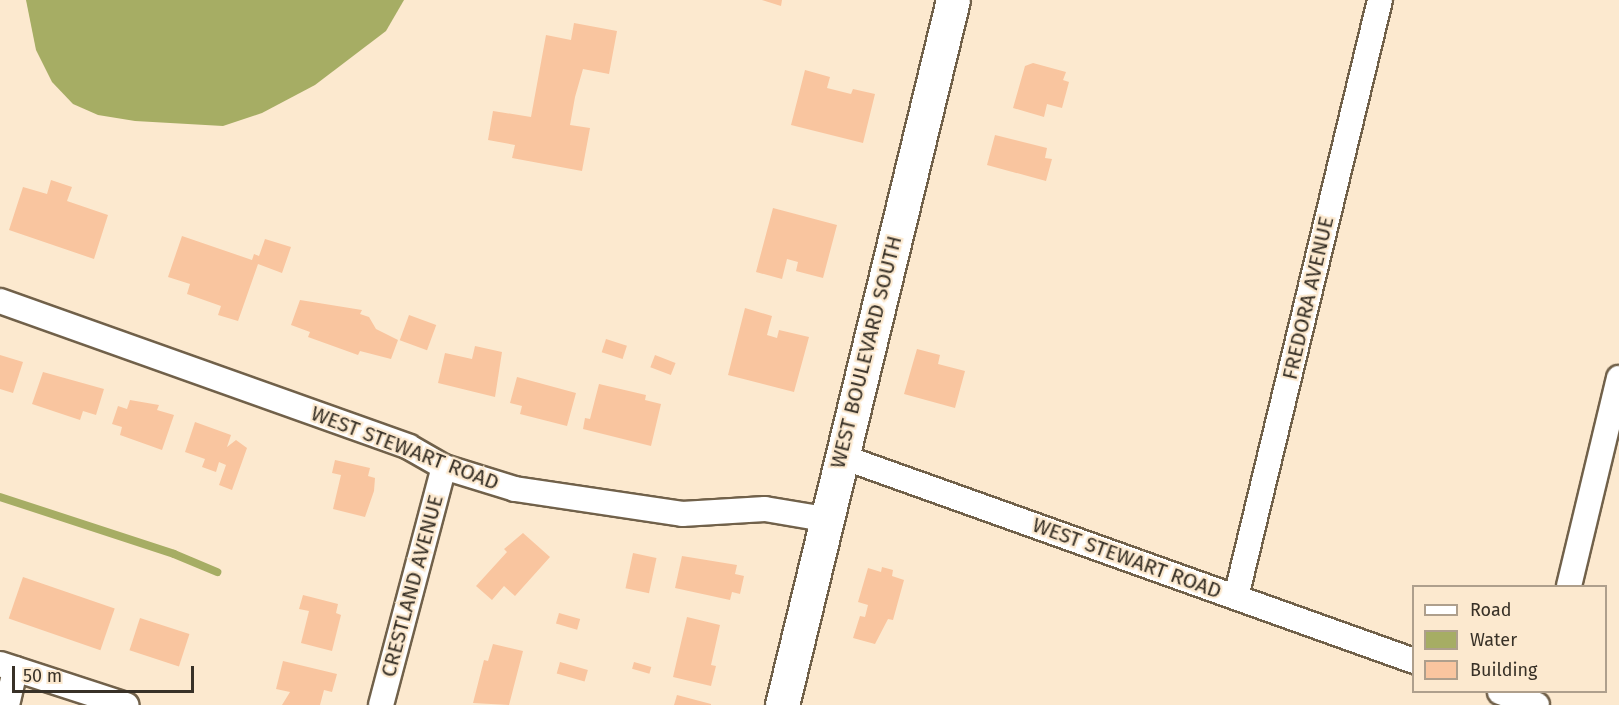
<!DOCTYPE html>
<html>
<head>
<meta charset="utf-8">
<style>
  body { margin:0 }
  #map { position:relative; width:1619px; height:705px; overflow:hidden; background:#fce9cf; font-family:"Fira Sans",sans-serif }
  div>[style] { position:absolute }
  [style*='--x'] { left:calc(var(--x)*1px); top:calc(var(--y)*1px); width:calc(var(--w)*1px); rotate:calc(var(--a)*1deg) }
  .water>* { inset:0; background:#a6ad64 }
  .stream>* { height:8px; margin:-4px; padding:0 4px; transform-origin:4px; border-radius:4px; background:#a6ad64 }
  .building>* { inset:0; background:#f9c59f; transform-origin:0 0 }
  .roads { filter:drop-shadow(2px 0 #71614a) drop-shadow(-2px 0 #71614a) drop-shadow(0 2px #71614a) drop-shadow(0 -2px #71614a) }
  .minor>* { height:24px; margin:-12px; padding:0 12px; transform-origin:12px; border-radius:12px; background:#fff }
  .secondary>* { height:33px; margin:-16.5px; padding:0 16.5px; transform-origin:16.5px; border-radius:16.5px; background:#fff }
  span { translate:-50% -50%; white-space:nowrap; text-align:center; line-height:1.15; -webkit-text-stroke:4.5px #fce9cf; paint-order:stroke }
  .street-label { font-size:21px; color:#383127 }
  .legend { position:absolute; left:1412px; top:585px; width:195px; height:108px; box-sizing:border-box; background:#fce9cf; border:2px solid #ae9f8c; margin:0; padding:8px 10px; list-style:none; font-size:18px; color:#383127 }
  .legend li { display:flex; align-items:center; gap:12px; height:30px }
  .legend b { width:30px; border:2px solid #ae9f8c }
  .scale { position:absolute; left:12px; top:666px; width:182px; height:27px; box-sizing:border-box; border:3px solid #383127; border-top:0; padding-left:8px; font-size:18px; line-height:21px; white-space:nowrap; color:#383127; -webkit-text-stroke:4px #fce9cf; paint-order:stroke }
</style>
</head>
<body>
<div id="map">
  <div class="water">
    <div style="clip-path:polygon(26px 0,404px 0,386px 31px,315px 85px,262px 113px,223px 126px,135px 121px,98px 115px,73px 104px,52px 82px,36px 50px)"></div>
  </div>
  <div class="stream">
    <div style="--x:0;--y:497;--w:183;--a:18.1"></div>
    <div style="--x:174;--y:554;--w:47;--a:22.7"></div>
  </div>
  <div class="building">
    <div style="clip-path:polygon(762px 0,782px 0,781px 6px)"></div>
    <div style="clip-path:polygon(574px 23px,617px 31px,609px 74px,583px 69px,575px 97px,570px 125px,590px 128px,582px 171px,512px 158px,515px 145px,488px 140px,493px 111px,531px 117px,546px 35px,571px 40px)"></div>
    <div style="clip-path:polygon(1033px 63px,1066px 72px,1063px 80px,1069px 82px,1062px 108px,1047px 104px,1044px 117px,1013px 108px,1025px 66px)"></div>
    <div style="clip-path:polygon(805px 70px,830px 77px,827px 88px,851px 94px,853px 89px,875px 94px,863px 143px,791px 125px)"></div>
    <div style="clip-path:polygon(995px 135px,1047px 148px,1045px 158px,1052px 159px,1046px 181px,987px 165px)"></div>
    <div style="clip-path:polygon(51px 180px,72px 187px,67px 201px,108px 215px,94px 259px,9px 230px,23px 187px,47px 194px)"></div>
    <div style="clip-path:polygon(773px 208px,837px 225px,823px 278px,796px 271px,798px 262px,787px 259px,782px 279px,756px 272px)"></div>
    <div style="clip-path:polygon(182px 236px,252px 260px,254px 254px,259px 256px,265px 239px,291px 247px,282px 273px,258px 264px,238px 321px,218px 315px,221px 306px,187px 294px,190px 284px,168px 277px)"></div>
    <div style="clip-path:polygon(300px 300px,362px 310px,360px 314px,369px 317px,376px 329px,398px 340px,391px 359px,360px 351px,358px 355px,308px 337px,310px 332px,291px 325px)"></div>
    <div style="clip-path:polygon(745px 308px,772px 316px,767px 335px,777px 338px,779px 330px,809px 337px,794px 392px,728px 375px)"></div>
    <div style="left:409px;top:315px;width:29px;height:27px;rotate:20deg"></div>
    <div style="left:606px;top:339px;width:22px;height:14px;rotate:18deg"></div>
    <div style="clip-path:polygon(475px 346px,502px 352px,495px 397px,438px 383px,445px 353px,472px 359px)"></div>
    <div style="clip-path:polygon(917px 349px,940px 355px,938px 364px,965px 371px,955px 408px,904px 394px)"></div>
    <div style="clip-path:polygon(0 355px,23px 362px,13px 393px,0 389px)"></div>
    <div style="left:655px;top:355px;width:22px;height:13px;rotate:21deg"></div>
    <div style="clip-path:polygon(43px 372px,104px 389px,96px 415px,83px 411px,80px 420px,32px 404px)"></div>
    <div style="clip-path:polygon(517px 377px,576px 393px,567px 426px,520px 414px,522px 406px,510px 403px)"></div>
    <div style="clip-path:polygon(599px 384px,646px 395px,645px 400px,661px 404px,651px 446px,583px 429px,585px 418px,590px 419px)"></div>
    <div style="clip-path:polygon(130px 400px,159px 405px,157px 410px,174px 415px,162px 450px,120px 435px,122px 427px,112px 424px,118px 406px,127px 409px)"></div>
    <div style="clip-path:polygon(195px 422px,231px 435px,227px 447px,236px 440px,247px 448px,232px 490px,219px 485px,226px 465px,219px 462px,216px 472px,202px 467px,205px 459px,185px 452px)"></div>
    <div style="clip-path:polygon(335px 460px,370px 468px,368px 476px,375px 478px,374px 491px,365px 517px,333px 509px,341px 475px,332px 473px)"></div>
    <div style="clip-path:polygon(523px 533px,550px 557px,515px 596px,504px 586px,492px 600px,476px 586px,507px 552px,504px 549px)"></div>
    <div style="left:633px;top:553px;width:24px;height:36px;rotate:12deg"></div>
    <div style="clip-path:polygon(682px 556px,737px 565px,735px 574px,744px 576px,740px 594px,732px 592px,730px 600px,675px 588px)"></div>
    <div style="clip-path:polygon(882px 567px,893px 570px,892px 576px,904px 580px,893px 620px,888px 619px,875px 644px,853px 638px,860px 616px,865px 617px,868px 605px,858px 602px,868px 568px,881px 572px)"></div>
    <div style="left:23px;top:577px;width:97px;height:44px;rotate:19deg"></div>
    <div style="clip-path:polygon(303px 595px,338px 604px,336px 613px,341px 615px,332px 651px,301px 643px,309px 611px,299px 609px)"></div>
    <div style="left:559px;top:613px;width:22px;height:11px;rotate:16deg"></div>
    <div style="clip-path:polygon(687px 617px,720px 625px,711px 665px,716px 666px,711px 686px,673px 677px)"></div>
    <div style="left:140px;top:618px;width:52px;height:34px;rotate:18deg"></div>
    <div style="clip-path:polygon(493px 644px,523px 651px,509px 705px,473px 703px,484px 660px,488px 661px)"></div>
    <div style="clip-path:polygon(283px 661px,337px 674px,332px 692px,324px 690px,320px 705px,282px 705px,290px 692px,276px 689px)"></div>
    <div style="left:560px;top:662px;width:29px;height:12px;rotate:16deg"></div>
    <div style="left:634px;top:662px;width:18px;height:7px;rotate:16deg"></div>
    <div style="clip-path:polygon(677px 695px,711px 704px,711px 705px,674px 705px)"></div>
  </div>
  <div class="roads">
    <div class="minor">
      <div style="--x:0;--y:301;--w:434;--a:19.6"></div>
      <div style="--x:409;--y:447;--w:40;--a:29.7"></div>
      <div style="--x:444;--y:467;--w:74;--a:17.2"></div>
      <div style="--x:515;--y:489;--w:169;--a:8.5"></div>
      <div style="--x:682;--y:514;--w:83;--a:-3.4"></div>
      <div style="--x:765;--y:509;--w:61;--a:9.5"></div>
      <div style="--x:840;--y:456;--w:610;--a:19.65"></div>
      <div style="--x:1569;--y:586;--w:214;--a:-76.5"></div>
      <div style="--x:1236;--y:597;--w:614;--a:-76.44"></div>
      <div style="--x:0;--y:664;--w:133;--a:18"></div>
      <div style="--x:1500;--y:692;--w:39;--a:19"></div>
      <div style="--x:7;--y:705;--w:37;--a:-77"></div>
      <div style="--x:381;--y:705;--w:246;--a:-75.2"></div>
    </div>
    <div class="secondary">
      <div style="--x:782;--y:705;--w:725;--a:-76.37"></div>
    </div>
  </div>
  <div class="street-label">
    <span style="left:1308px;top:298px;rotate:-77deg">FREDORA AVENUE</span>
    <span style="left:866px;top:352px;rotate:-76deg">WEST BOULEVARD SOUTH</span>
    <span style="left:405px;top:448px;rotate:21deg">WEST STEWART ROAD</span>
    <span style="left:1127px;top:558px;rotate:20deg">WEST STEWART ROAD</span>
    <span style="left:412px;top:586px;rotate:-75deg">CRESTLAND AVENUE</span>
  </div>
  <ul class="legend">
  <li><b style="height:8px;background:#fff"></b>Road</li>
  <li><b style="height:16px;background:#a6ad64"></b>Water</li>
  <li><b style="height:16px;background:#f9c59f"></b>Building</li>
  </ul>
  <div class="scale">50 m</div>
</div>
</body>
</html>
